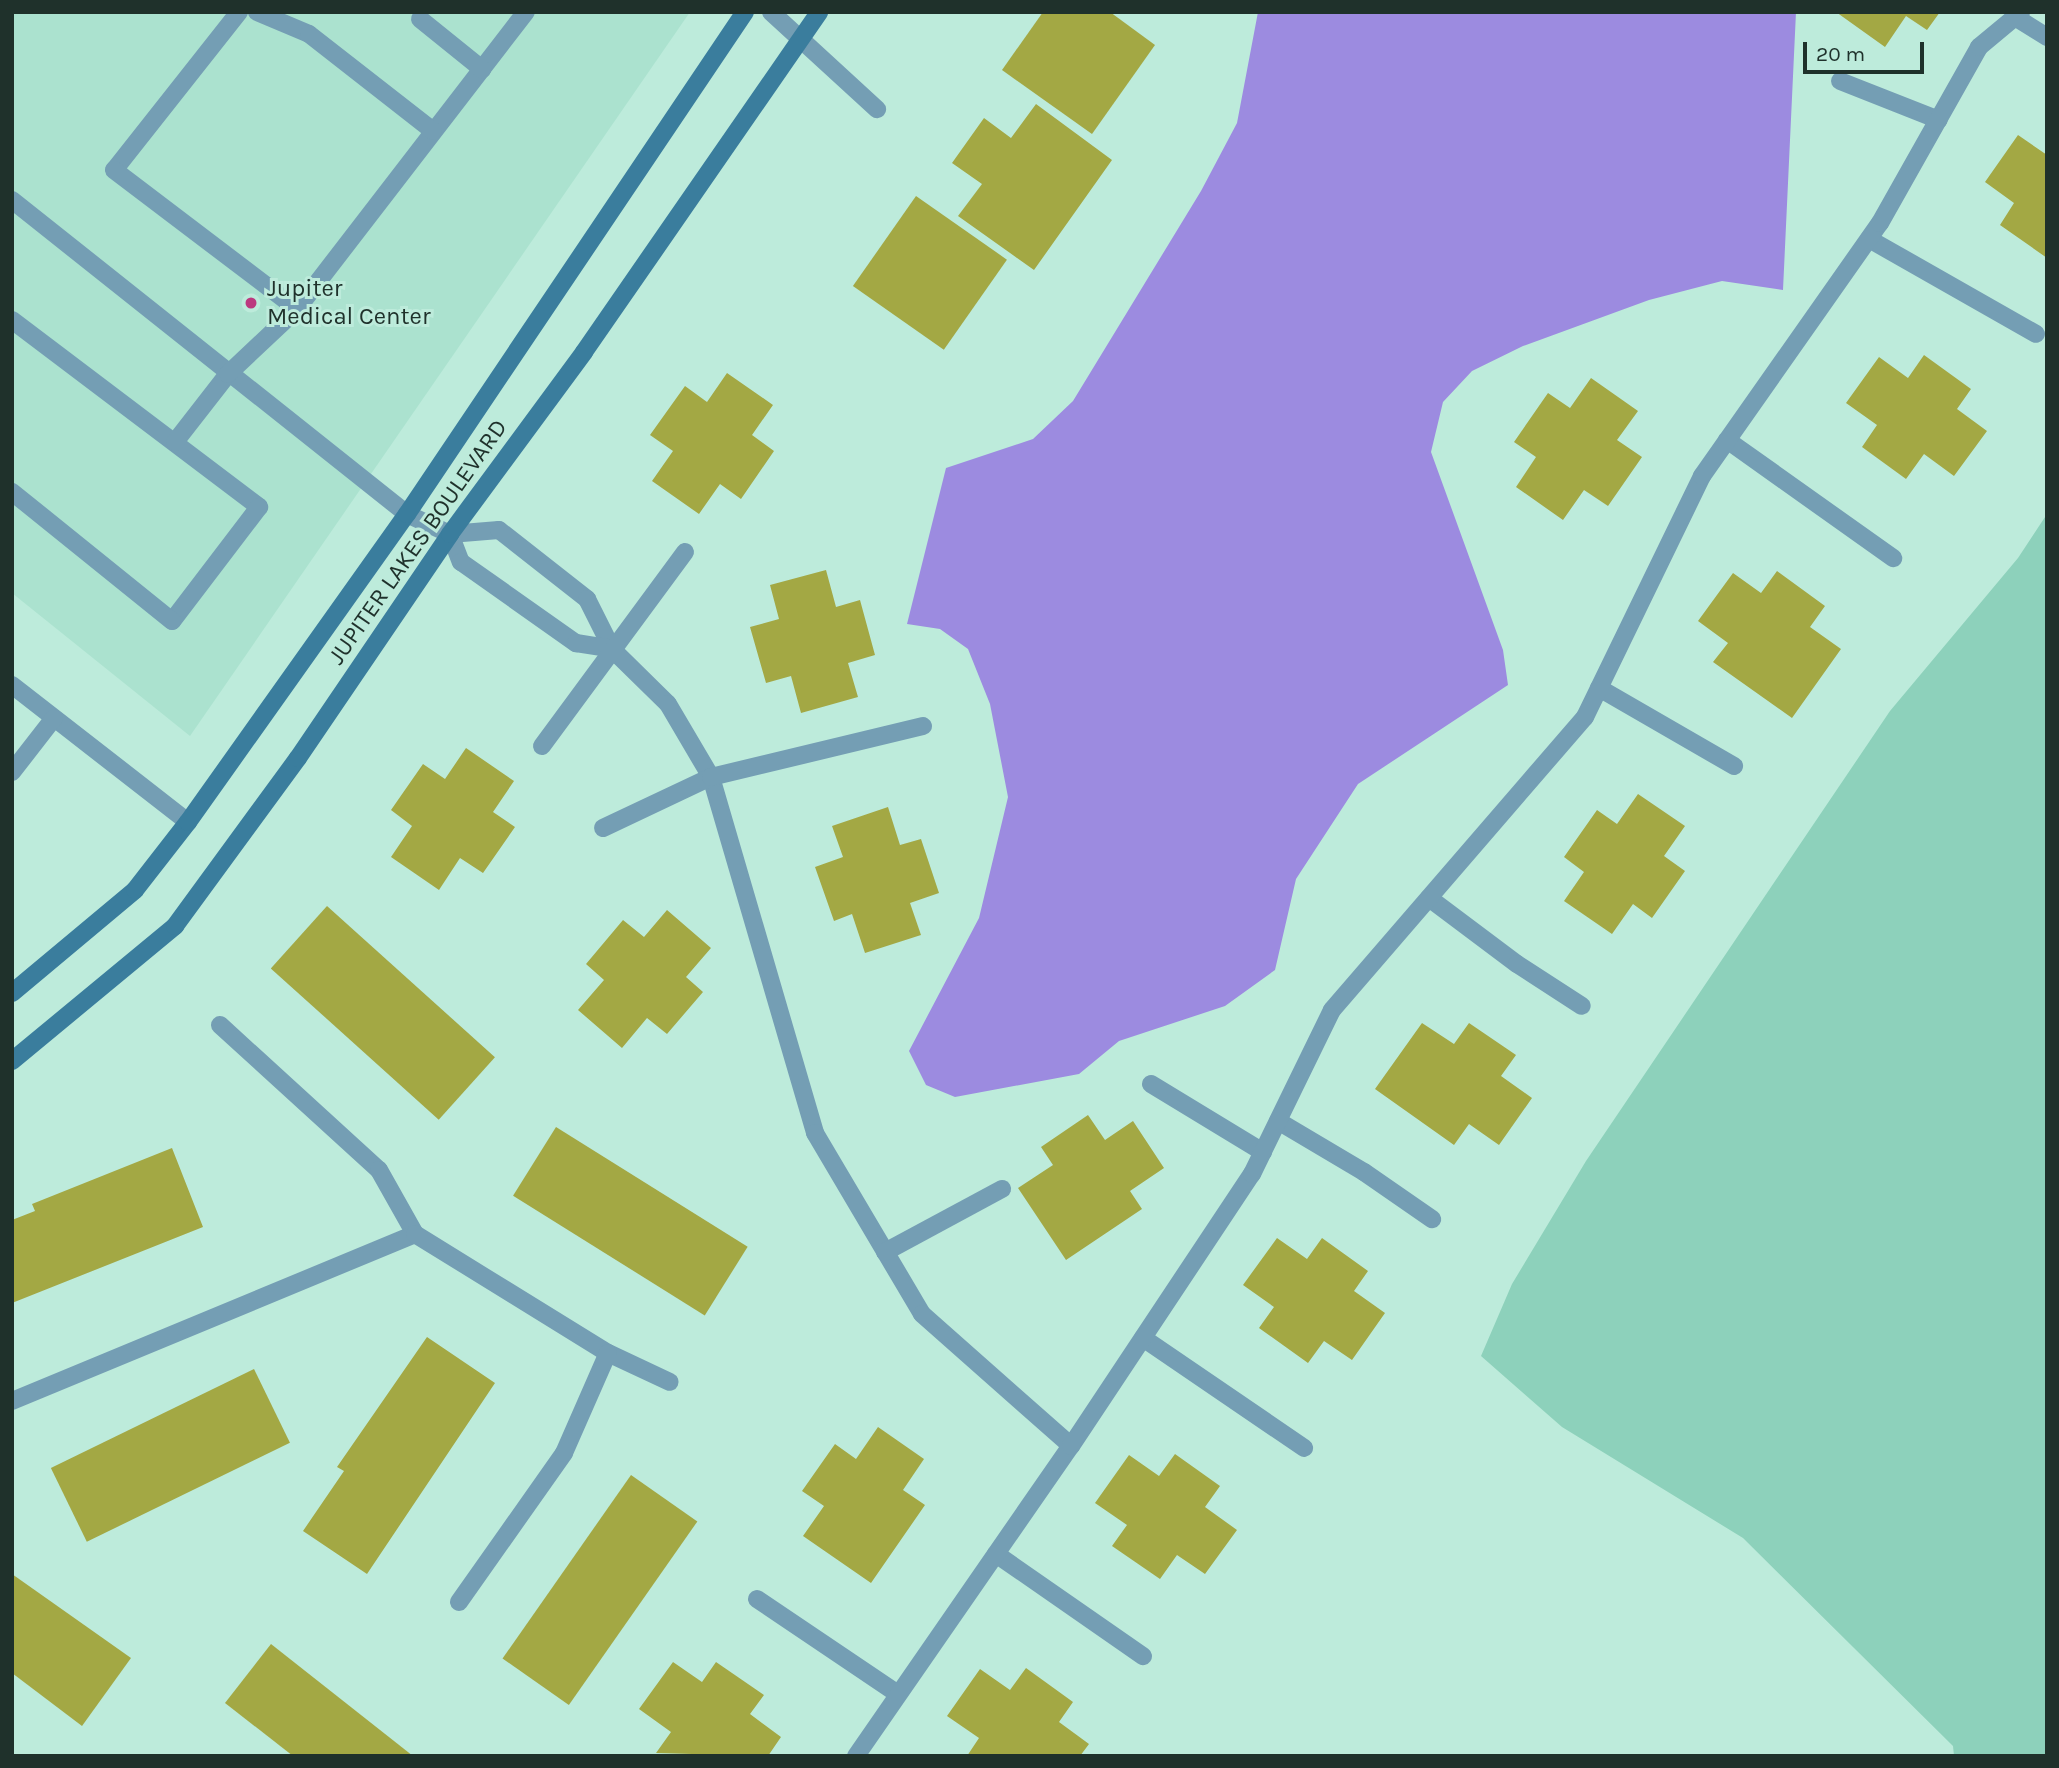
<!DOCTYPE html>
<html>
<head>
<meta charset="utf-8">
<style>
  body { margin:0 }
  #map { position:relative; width:2059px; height:1768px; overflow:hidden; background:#bdebdb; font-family:Karla,sans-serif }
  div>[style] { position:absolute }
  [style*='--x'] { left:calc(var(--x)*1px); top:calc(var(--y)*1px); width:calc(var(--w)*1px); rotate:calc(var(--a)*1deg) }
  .built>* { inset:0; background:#abe2cf }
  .green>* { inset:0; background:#8dd1bb }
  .water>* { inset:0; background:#9c8be0 }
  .building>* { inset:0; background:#a3a844; transform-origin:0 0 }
  .lane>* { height:18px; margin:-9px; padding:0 9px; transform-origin:9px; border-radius:9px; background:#749eb4 }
  .secondary>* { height:18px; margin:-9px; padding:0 9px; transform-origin:9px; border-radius:9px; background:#3a7d9d }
  .dots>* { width:19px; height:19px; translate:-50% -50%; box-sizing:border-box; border:4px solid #bdebdb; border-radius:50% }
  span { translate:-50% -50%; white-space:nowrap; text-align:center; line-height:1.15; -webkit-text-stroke:6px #bdebdb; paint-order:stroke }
  .poi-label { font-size:24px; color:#1f312b }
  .left { translate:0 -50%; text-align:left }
  .street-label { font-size:24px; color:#1f312b }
  .frame { position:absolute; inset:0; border:14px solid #1f312b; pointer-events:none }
  .scale { position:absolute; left:1803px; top:42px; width:121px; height:32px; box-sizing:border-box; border:4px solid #1f312b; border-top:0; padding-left:9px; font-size:21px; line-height:24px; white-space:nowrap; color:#1f312b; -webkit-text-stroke:5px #bdebdb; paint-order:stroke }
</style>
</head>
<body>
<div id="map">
  <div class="built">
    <div style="clip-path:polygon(12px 12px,690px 12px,190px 736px,12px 593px)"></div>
  </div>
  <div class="green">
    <div style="clip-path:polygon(2047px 514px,2047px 1756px,1954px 1756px,1953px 1746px,1743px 1538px,1562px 1427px,1481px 1356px,1512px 1284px,1586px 1161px,1890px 711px,2018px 558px)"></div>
  </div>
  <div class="water">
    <div style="clip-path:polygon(1258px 12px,1796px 12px,1783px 290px,1722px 281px,1649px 300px,1523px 346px,1472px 371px,1443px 402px,1431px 452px,1503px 650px,1508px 685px,1358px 784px,1296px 879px,1275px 970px,1225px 1006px,1119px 1041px,1079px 1074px,955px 1097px,926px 1085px,909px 1051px,979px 918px,1008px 797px,990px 704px,968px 649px,940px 629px,907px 624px,946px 468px,1033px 439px,1073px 401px,1201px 191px,1237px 123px)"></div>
  </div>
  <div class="building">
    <div style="clip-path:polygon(1043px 12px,1110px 12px,1155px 45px,1092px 134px,1002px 70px)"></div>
    <div style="clip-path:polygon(1836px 12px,1940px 12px,1927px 30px,1906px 16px,1885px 47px)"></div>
    <div style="clip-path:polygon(1036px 104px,1112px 160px,1034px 270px,958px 216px,982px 184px,952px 163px,984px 118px,1011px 138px)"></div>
    <div style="clip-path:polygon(2018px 135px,2047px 155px,2047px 258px,2000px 225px,2014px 203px,1985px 182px)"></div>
    <div style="left:916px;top:196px;width:111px;height:110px;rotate:35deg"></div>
    <div style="clip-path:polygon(1924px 355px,1971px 389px,1957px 409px,1987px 431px,1954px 476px,1924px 454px,1906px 479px,1862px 447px,1877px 425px,1846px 403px,1879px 357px,1908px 378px)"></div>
    <div style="clip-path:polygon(727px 373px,773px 405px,752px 435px,774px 451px,741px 499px,720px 484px,699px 514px,652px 481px,673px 451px,650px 435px,685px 386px,707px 402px)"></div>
    <div style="clip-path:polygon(1591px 378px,1638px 411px,1617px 440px,1642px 457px,1608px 506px,1584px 490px,1563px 520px,1516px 487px,1536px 457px,1514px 442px,1548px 393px,1570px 408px)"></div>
    <div style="clip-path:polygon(826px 570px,836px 607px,860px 600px,875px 655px,848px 663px,858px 697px,801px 713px,791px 676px,766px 683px,750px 627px,779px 619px,770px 585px)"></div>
    <div style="clip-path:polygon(1777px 571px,1825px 606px,1810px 627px,1841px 649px,1792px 718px,1713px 662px,1728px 643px,1698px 621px,1733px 573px,1761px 593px)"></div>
    <div style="clip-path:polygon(466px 748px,514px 781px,493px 812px,515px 827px,483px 873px,460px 858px,439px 890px,391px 857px,412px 826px,391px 810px,423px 764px,445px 779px)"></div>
    <div style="clip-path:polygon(1638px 794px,1685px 826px,1664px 856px,1685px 871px,1652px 918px,1633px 904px,1612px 934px,1564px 901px,1584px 872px,1564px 857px,1597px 810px,1617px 824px)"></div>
    <div style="clip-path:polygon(888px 807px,900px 845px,921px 839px,939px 893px,910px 903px,921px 935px,865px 953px,852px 914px,834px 921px,815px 867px,843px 857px,832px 826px)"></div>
    <div style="left:327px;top:906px;width:226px;height:84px;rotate:42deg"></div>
    <div style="clip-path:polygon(667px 910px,711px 948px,686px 977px,703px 992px,667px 1034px,647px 1018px,622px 1048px,578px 1010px,604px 980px,586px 964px,623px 920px,644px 937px)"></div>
    <div style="clip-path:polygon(1422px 1023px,1454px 1044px,1469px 1023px,1516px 1055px,1501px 1076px,1532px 1098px,1499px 1145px,1469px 1124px,1454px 1145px,1375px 1089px)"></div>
    <div style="clip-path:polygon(1088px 1115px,1105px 1140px,1133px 1121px,1164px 1168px,1130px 1191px,1142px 1209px,1066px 1260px,1018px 1188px,1053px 1165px,1041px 1147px)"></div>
    <div style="left:556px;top:1127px;width:226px;height:81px;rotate:32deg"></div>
    <div style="clip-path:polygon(172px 1148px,203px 1227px,12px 1303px,12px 1220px,35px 1211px,32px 1204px)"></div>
    <div style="clip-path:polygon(1277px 1238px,1307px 1259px,1322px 1238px,1368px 1271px,1354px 1291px,1385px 1313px,1352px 1360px,1324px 1341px,1308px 1363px,1259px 1328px,1274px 1307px,1243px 1285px)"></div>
    <div style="clip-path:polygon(427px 1337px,495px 1383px,367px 1574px,303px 1531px,344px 1471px,337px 1467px)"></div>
    <div style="left:254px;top:1369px;width:82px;height:226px;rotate:64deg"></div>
    <div style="clip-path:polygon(878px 1427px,924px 1459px,903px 1490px,925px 1505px,871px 1583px,803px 1536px,824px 1506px,802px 1491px,835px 1444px,856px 1459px)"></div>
    <div style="clip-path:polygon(1175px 1454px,1220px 1486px,1205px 1507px,1237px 1530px,1205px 1574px,1177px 1555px,1160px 1579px,1112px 1546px,1127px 1525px,1095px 1503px,1129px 1455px,1159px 1476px)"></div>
    <div style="left:631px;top:1475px;width:81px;height:224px;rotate:35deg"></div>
    <div style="clip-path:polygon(12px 1574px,131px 1658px,82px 1726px,12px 1673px)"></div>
    <div style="clip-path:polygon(271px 1644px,413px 1756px,293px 1756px,225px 1703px)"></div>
    <div style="clip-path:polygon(673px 1662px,702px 1682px,716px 1662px,764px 1695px,750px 1714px,781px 1737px,768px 1756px,656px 1753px,671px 1732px,639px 1709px)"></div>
    <div style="clip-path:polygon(1026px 1668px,1073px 1702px,1059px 1722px,1089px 1744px,1080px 1756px,967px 1756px,979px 1738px,947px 1716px,980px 1669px,1010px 1690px)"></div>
  </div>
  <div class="lane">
    <div style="--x:239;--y:12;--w:201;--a:128.3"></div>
    <div style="--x:114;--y:170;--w:230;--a:37.2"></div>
    <div style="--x:297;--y:309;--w:375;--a:-52.4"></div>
    <div style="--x:257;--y:12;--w:56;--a:22.9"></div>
    <div style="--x:309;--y:34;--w:157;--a:38"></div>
    <div style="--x:771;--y:12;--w:144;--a:42.5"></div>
    <div style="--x:2015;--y:17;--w:38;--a:32"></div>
    <div style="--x:420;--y:19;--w:80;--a:38.9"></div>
    <div style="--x:1840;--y:81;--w:106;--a:21.5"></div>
    <div style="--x:12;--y:200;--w:505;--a:38.48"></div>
    <div style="--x:407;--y:514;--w:47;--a:24.9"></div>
    <div style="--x:450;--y:534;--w:49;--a:-4.7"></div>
    <div style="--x:499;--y:530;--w:112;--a:38.1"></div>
    <div style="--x:587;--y:599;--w:56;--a:63.4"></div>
    <div style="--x:612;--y:649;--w:78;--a:44.5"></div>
    <div style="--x:668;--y:704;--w:85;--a:59.5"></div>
    <div style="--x:711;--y:777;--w:371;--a:73.7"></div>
    <div style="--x:815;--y:1133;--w:210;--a:59.4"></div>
    <div style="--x:922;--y:1314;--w:199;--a:41.5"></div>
    <div style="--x:1869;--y:239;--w:192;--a:29.6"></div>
    <div style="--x:12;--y:320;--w:310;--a:37.1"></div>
    <div style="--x:259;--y:507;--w:143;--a:127.3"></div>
    <div style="--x:172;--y:621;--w:206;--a:-141.1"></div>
    <div style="--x:1727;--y:440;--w:204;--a:35.4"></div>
    <div style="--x:175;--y:442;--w:86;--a:-52.1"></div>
    <div style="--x:228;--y:374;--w:95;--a:-43.3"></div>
    <div style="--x:450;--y:534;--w:30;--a:69"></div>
    <div style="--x:461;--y:562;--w:141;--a:35.2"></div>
    <div style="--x:576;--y:643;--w:36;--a:9"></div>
    <div style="--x:12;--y:685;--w:223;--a:37.9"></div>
    <div style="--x:1599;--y:688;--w:156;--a:30"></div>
    <div style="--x:542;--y:746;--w:241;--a:-53.6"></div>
    <div style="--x:12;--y:772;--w:68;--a:-52.1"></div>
    <div style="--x:603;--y:828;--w:119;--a:-25.3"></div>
    <div style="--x:711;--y:777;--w:218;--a:-13.5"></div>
    <div style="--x:1429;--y:898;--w:110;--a:36.9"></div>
    <div style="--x:1517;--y:964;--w:77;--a:32.9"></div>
    <div style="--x:220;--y:1025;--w:215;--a:42.4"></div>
    <div style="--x:379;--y:1170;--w:73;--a:60.6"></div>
    <div style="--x:1151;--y:1084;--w:131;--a:31.3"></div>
    <div style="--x:1278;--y:1121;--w:100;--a:30.7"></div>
    <div style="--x:1364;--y:1172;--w:83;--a:34.7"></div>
    <div style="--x:885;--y:1252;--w:133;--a:-28.3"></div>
    <div style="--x:1143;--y:1338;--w:195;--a:34.3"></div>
    <div style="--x:12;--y:1401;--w:436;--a:-22.5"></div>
    <div style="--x:415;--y:1234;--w:227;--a:31.7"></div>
    <div style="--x:608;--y:1353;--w:68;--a:25.1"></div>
    <div style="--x:996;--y:1554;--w:179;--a:34.8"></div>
    <div style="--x:757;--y:1599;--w:170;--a:34"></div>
    <div style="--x:459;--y:1602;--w:182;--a:-54.8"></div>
    <div style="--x:564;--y:1453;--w:109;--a:-66.3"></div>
    <div style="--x:856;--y:1756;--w:377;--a:-55.3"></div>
    <div style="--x:1071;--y:1446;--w:327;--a:-56.4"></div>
    <div style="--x:1252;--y:1174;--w:182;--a:-64"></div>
    <div style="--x:1332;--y:1010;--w:387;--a:-49.2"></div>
    <div style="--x:1585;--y:717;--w:268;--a:-64.1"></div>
    <div style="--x:1702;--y:476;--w:309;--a:-54.9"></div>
    <div style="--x:1880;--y:223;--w:202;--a:-60.6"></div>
    <div style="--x:1979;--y:47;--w:55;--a:-39.8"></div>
  </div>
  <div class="secondary">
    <div style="--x:12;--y:993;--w:160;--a:-39.9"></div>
    <div style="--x:135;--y:890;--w:86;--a:-52.1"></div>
    <div style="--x:188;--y:822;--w:378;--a:-54.6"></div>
    <div style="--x:407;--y:514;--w:605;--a:-56.05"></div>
    <div style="--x:12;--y:1061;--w:212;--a:-39.6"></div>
    <div style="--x:175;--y:926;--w:208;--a:-53.8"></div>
    <div style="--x:298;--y:758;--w:271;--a:-55.8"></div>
    <div style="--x:450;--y:534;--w:226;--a:-53.6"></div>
    <div style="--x:584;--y:352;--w:413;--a:-55.3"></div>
  </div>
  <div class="dots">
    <div style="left:251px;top:303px;background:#bc397f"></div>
  </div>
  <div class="poi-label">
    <span class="left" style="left:267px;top:303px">Jupiter<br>Medical Center</span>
  </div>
  <div class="street-label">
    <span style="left:418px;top:542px;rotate:-55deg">JUPITER LAKES BOULEVARD</span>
  </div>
  <div class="frame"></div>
  <div class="scale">20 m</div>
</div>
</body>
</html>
